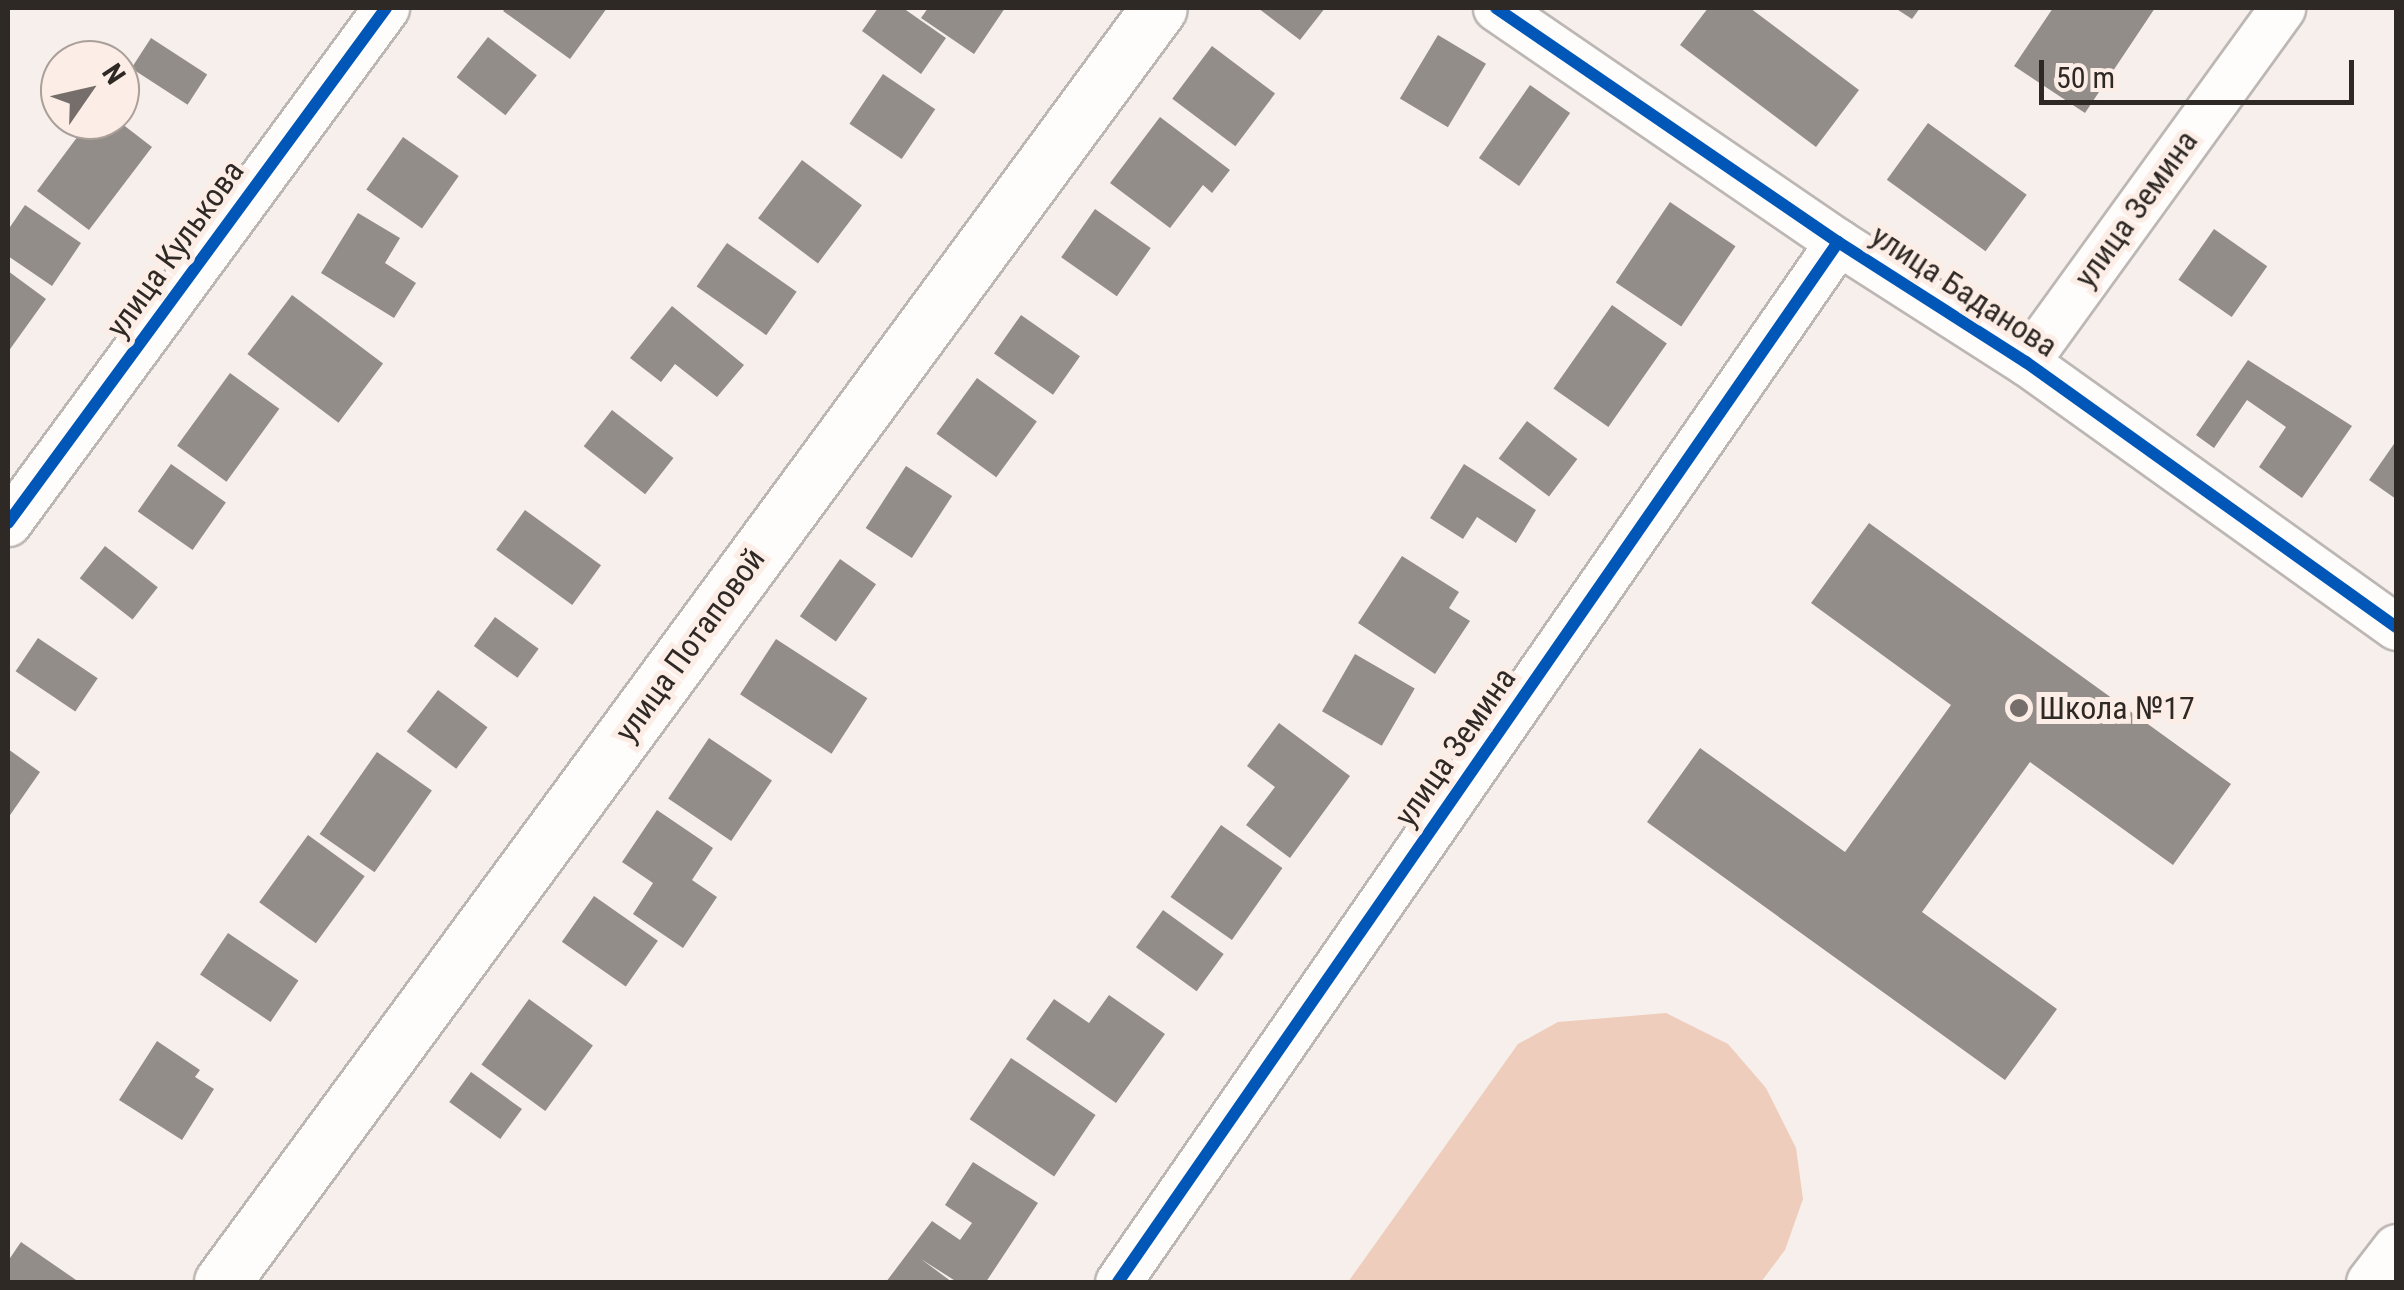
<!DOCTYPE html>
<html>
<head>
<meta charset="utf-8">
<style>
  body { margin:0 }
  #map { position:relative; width:2404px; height:1290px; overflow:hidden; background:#f7efeb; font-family:"Roboto Condensed",sans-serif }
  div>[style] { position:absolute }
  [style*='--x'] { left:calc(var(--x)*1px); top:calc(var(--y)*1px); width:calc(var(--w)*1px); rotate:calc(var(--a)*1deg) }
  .green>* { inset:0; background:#eecdbc }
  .building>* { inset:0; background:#938d8a; transform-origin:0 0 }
  .roads { filter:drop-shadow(2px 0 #bdb7b4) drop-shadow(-2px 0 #bdb7b4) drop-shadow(0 2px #bdb7b4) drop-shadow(0 -2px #bdb7b4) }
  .street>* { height:45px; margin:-22.5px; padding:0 22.5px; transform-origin:22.5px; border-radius:22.5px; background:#fefdfc }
  .secondary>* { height:55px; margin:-27.5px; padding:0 27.5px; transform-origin:27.5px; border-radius:27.5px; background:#fefdfc }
  .cycleway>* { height:12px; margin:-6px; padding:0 6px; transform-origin:6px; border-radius:6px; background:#0057b8 }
  .dots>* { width:28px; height:28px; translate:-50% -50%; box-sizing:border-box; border:5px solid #fceee6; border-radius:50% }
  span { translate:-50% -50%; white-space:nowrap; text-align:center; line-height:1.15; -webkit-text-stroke:10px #fceee6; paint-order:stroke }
  .street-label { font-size:32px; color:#2f2926 }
  .poi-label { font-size:32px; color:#2f2926 }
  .left { translate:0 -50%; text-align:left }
  .frame { position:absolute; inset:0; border:10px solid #2f2926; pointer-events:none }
  .north { position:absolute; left:40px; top:40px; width:100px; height:100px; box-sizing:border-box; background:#fceee6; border:2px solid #aa9f99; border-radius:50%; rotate:56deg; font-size:28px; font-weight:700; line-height:40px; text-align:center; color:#2f2926 }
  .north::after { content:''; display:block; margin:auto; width:35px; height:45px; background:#756e6b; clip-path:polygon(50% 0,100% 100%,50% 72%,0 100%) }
  .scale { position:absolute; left:2039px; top:60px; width:315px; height:45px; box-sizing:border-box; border:5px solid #2f2926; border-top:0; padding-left:12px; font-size:30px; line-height:35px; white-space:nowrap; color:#2f2926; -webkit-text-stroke:8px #fceee6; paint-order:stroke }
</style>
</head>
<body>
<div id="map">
  <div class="green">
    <div style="clip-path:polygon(1666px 1013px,1728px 1044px,1766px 1088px,1796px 1148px,1803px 1199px,1785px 1250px,1761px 1282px,1348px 1282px,1518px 1044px,1558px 1022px)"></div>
  </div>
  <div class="building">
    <div style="clip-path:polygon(506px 8px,607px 8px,570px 59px,503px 11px)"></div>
    <div style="clip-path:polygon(878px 8px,903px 8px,946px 38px,921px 74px,862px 31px)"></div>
    <div style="clip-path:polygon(928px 8px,1005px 8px,974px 54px,921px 18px)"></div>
    <div style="clip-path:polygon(1258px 8px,1325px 8px,1300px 40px)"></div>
    <div style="clip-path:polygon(1708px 8px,1750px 8px,1859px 90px,1816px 147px,1680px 45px)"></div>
    <div style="clip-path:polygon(1895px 8px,1920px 8px,1912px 19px)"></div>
    <div style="clip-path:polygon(2053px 8px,2155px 8px,2085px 113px,2014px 66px)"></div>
    <div style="left:1438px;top:35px;width:56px;height:74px;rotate:31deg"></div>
    <div style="left:488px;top:37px;width:62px;height:51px;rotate:38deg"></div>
    <div style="left:151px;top:38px;width:67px;height:36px;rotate:33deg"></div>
    <div style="left:1212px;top:46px;width:79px;height:66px;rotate:37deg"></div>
    <div style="left:883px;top:74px;width:63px;height:60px;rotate:34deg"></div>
    <div style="left:1530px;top:85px;width:49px;height:89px;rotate:35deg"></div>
    <div style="clip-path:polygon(1160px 117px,1230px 170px,1212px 193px,1203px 185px,1170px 228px,1110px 183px)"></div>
    <div style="clip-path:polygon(90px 120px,117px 120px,152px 147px,89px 230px,37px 191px)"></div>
    <div style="left:1928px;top:123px;width:122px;height:70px;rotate:36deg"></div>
    <div style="left:403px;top:137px;width:68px;height:64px;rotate:35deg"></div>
    <div style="left:802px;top:160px;width:75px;height:73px;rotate:37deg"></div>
    <div style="left:1670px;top:202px;width:79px;height:97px;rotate:34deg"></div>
    <div style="clip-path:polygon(25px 205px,81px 243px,52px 286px,8px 256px,8px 230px)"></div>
    <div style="left:1095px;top:209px;width:68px;height:59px;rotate:35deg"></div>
    <div style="clip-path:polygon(358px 213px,400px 238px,385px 263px,416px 283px,394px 318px,321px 273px)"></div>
    <div style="left:2214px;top:229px;width:65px;height:62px;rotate:35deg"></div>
    <div style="left:727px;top:243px;width:85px;height:53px;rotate:35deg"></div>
    <div style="clip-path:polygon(8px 271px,46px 299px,8px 352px)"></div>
    <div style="left:292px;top:295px;width:114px;height:74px;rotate:37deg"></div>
    <div style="left:1612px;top:305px;width:67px;height:102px;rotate:35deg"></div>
    <div style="clip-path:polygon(672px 306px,744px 365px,717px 397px,675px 364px,661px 382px,630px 358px)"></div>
    <div style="left:1021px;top:315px;width:72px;height:47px;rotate:35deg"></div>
    <div style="clip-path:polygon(2248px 360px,2352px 426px,2302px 498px,2259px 467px,2286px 427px,2247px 400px,2214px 448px,2196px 435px)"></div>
    <div style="left:230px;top:373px;width:61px;height:90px;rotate:36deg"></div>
    <div style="left:977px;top:378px;width:74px;height:69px;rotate:36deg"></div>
    <div style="left:612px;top:410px;width:78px;height:46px;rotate:38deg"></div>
    <div style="left:1527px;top:421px;width:63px;height:47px;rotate:37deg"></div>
    <div style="clip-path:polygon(2396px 441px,2396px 499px,2369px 480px)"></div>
    <div style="left:171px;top:464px;width:67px;height:58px;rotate:35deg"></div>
    <div style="clip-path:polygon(1464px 464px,1536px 510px,1516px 543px,1477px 517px,1463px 539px,1430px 518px)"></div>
    <div style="left:906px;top:466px;width:55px;height:74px;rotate:33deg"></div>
    <div style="left:525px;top:510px;width:94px;height:49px;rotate:36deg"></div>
    <div style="clip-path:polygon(1869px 523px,2231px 784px,2173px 865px,2030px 762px,1922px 912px,2057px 1009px,2005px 1080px,1647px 822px,1700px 748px,1845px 852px,1951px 705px,1811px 603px)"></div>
    <div style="left:105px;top:546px;width:67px;height:41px;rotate:38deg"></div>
    <div style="clip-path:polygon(1402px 556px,1459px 592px,1449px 608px,1470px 621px,1435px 674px,1358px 623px)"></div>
    <div style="left:840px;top:559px;width:44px;height:70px;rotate:35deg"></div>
    <div style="left:495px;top:617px;width:54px;height:36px;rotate:36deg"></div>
    <div style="left:38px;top:638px;width:72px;height:40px;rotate:34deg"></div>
    <div style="left:776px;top:639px;width:109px;height:66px;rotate:33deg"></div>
    <div style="left:1355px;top:654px;width:69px;height:66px;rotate:30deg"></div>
    <div style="left:438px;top:690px;width:62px;height:52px;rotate:37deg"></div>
    <div style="clip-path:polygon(1279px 723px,1350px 776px,1290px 858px,1246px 825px,1275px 787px,1247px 766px)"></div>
    <div style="left:709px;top:738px;width:76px;height:73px;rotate:34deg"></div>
    <div style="clip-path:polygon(8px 749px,40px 772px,8px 818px)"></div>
    <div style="left:377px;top:752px;width:67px;height:100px;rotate:35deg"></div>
    <div style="clip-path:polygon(657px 810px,713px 848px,692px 880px,717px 897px,683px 948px,633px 914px,653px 883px,622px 862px)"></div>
    <div style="left:1221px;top:825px;width:75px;height:88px;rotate:35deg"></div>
    <div style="left:308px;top:835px;width:70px;height:83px;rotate:36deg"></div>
    <div style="left:594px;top:896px;width:78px;height:56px;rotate:35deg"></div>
    <div style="left:1163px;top:910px;width:75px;height:46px;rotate:36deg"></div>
    <div style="left:228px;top:933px;width:85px;height:50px;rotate:34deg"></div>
    <div style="clip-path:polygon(1109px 995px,1165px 1034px,1116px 1103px,1026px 1039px,1054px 999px,1089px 1023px)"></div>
    <div style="left:529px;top:999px;width:79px;height:81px;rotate:36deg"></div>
    <div style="clip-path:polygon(157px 1041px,200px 1070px,195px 1077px,214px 1089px,182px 1140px,119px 1100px)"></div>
    <div style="left:1011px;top:1058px;width:102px;height:74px;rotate:34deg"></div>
    <div style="left:471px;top:1072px;width:63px;height:37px;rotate:36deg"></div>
    <div style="clip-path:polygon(973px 1162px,1038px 1203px,986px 1282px,957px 1282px,921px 1259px,952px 1282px,886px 1282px,932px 1221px,960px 1240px,972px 1223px,945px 1205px)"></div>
    <div style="clip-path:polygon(21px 1242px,79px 1282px,8px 1282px,8px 1261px)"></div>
  </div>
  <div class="roads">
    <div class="street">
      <div style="--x:1496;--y:8;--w:414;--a:34.4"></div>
      <div style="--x:1838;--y:242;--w:223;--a:32.6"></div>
      <div style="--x:2026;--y:362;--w:455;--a:35.6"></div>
      <div style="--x:2026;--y:362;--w:437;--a:-54.1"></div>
      <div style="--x:8;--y:523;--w:639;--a:-53.72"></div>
      <div style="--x:1118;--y:1282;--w:1265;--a:-55.3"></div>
      <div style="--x:2369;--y:1282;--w:44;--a:-52.4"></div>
    </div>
    <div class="secondary">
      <div style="--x:222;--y:1282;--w:1581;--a:-53.67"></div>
    </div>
  </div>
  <div class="cycleway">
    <div style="--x:1496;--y:8;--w:414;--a:34.4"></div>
    <div style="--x:1838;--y:242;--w:223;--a:32.6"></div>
    <div style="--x:2026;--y:362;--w:455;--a:35.6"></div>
    <div style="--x:8;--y:523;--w:639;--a:-53.72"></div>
    <div style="--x:1118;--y:1282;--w:1265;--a:-55.3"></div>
  </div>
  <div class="dots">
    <div style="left:2019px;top:708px;background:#756e6b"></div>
  </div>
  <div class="street-label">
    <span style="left:2136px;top:209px;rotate:-54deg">улица Земина</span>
    <span style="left:175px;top:249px;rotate:-54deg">улица Кулькова</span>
    <span style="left:1964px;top:291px;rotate:33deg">улица Баданова</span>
    <span style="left:690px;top:645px;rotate:-54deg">улица Потаповой</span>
    <span style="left:1455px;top:747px;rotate:-55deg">улица Земина</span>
  </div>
  <div class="poi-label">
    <span class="left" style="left:2039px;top:708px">Школа №17</span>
  </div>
  <div class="frame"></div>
  <div class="north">N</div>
  <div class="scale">50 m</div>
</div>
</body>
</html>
